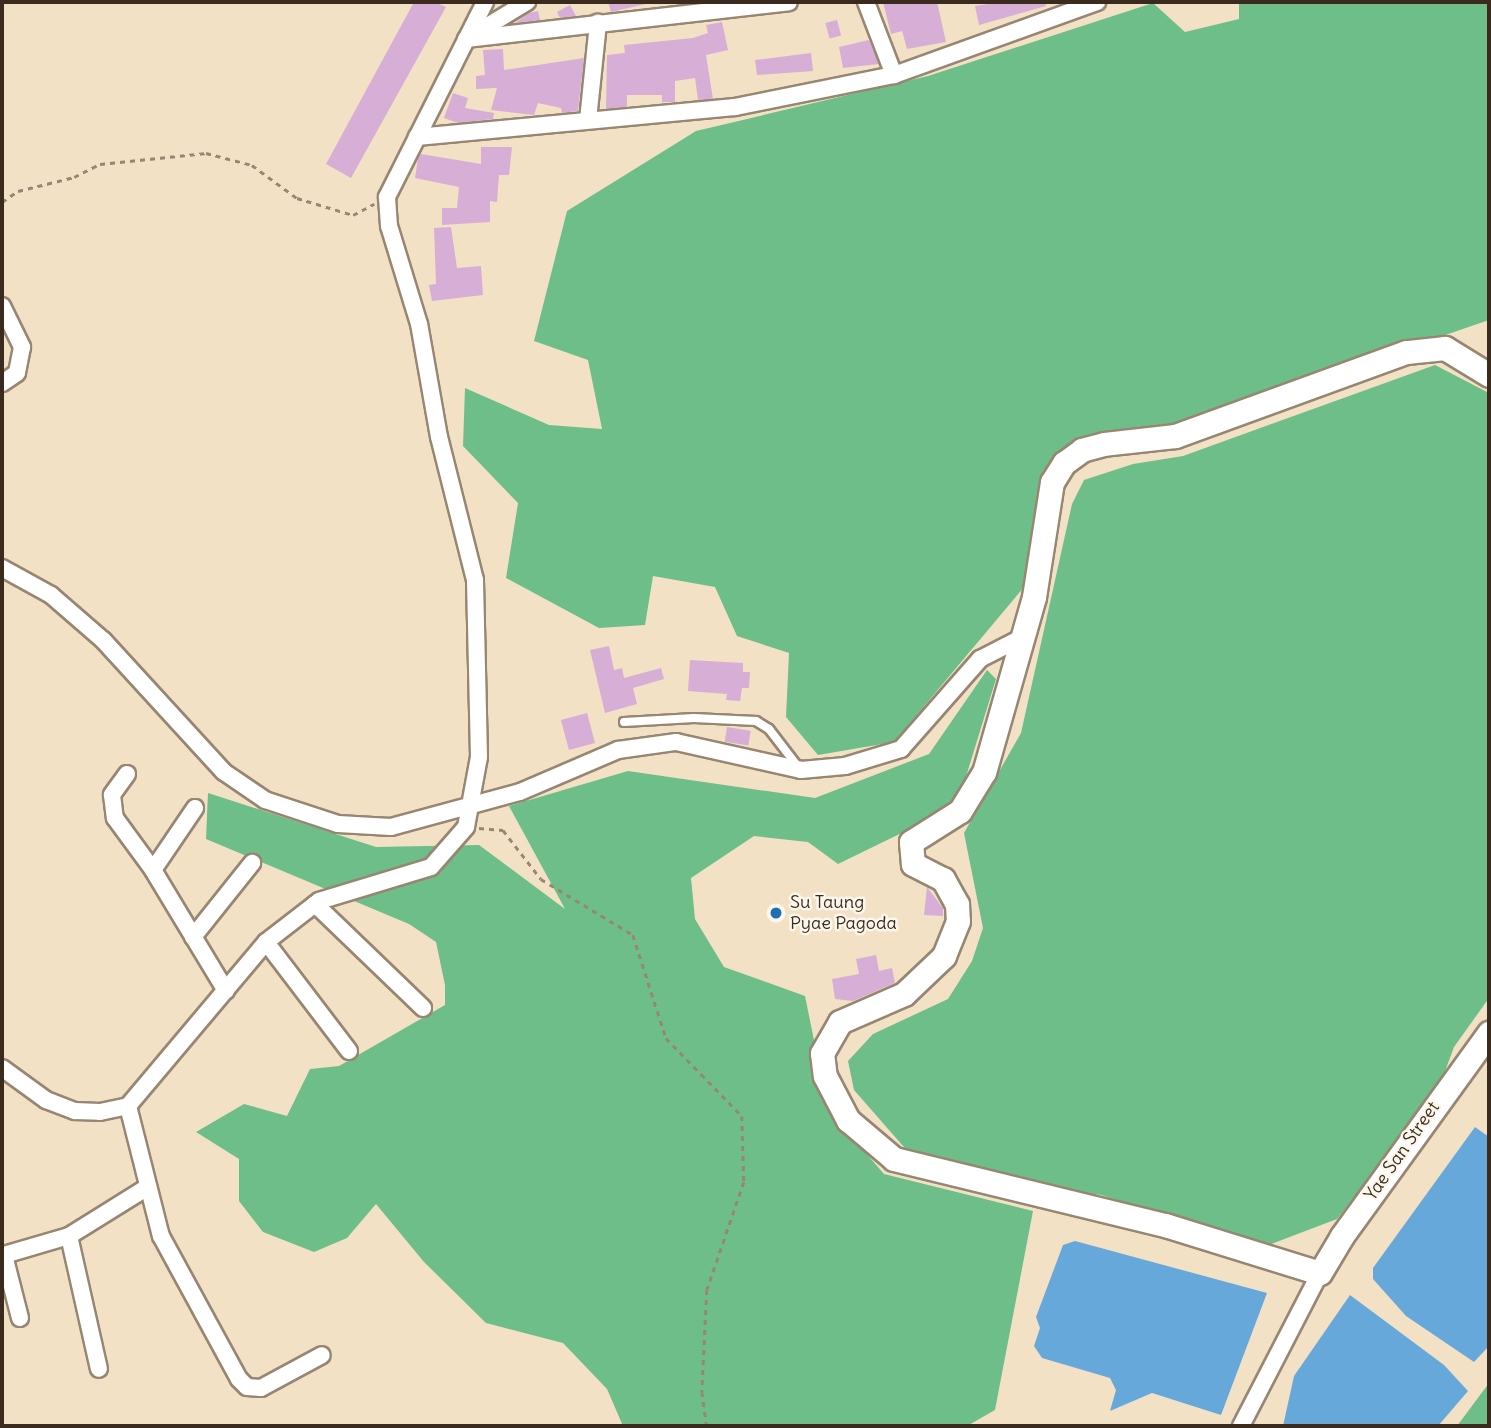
<!DOCTYPE html>
<html>
<head>
<meta charset="utf-8">
<style>
  body { margin:0 }
  #map { position:relative; width:1491px; height:1428px; overflow:hidden; background:#f3e1c6; font-family:Delius,sans-serif }
  div>[style] { position:absolute }
  [style*='--x'] { left:calc(var(--x)*1px); top:calc(var(--y)*1px); width:calc(var(--w)*1px); rotate:calc(var(--a)*1deg) }
  .forest>* { inset:0; background:#6ebe89 }
  .water>* { inset:0; background:#66a8da }
  .building>* { inset:0; background:#d7aed6; transform-origin:0 0 }
  .path>* { height:2.5px; margin-top:-1.25px; transform-origin:0; background:repeating-linear-gradient(90deg,#978672 0 5px,transparent 0 10px) }
  .roads { filter:drop-shadow(2px 0 #978672) drop-shadow(-2px 0 #978672) drop-shadow(0 2px #978672) drop-shadow(0 -2px #978672) }
  .service>* { height:8px; margin:-4px; padding:0 4px; transform-origin:4px; border-radius:4px; background:#fff }
  .minor>* { height:16px; margin:-8px; padding:0 8px; transform-origin:8px; border-radius:8px; background:#fff }
  .secondary>* { height:23px; margin:-11.5px; padding:0 11.5px; transform-origin:11.5px; border-radius:11.5px; background:#fff }
  .dots>* { width:19px; height:19px; translate:-50% -50%; box-sizing:border-box; border:4px solid #fbf7ec; border-radius:50% }
  span { translate:-50% -50%; white-space:nowrap; text-align:center; line-height:1.15; -webkit-text-stroke:5px #fbf7ec; paint-order:stroke }
  .poi-label { font-size:18px; color:#3b2a1e }
  .left { translate:0 -50%; text-align:left }
  .street-label { font-size:18px; color:#3b2a1e }
  .frame { position:absolute; inset:0; border:4px solid #3b2a1e; pointer-events:none }
</style>
</head>
<body>
<div id="map">
  <div class="forest">
    <div style="clip-path:polygon(1239px 2px,1489px 2px,1489px 320px,1154px 435px,1101px 433px,1049px 466px,1024px 587px,894px 742px,818px 755px,786px 717px,789px 653px,737px 636px,715px 587px,653px 576px,645px 625px,599px 628px,506px 578px,518px 503px,463px 446px,465px 388px,549px 425px,602px 429px,588px 360px,534px 341px,567px 211px,696px 131px,928px 76px,1153px 3px,1185px 32px,1239px 19px)"></div>
    <div style="clip-path:polygon(1435px 365px,1489px 393px,1489px 998px,1454px 1047px,1437px 1093px,1337px 1219px,1266px 1246px,1101px 1195px,1007px 1183px,910px 1154px,854px 1090px,848px 1061px,873px 1034px,948px 999px,972px 961px,983px 928px,964px 833px,1021px 733px,1072px 504px,1084px 480px,1133px 464px,1183px 456px)"></div>
    <div style="clip-path:polygon(987px 670px,996px 679px,957px 806px,838px 864px,808px 842px,754px 836px,691px 878px,695px 919px,724px 967px,805px 996px,828px 1109px,884px 1174px,1033px 1211px,995px 1410px,967px 1426px,623px 1426px,607px 1389px,563px 1343px,486px 1323px,424px 1262px,376px 1204px,347px 1238px,314px 1252px,263px 1232px,239px 1201px,239px 1159px,196px 1132px,244px 1104px,287px 1116px,310px 1069px,339px 1066px,445px 1005px,445px 985px,436px 942px,409px 924px,206px 839px,208px 793px,376px 847px,479px 845px,565px 909px,509px 806px,628px 771px,815px 798px,929px 754px)"></div>
    <div style="clip-path:polygon(1489px 1383px,1489px 1426px,1457px 1426px)"></div>
  </div>
  <div class="water">
    <div style="clip-path:polygon(1475px 1127px,1489px 1137px,1489px 1346px,1474px 1362px,1406px 1316px,1373px 1279px,1373px 1268px)"></div>
    <div style="clip-path:polygon(1075px 1241px,1267px 1293px,1221px 1415px,1152px 1393px,1110px 1411px,1116px 1390px,1110px 1378px,1042px 1358px,1034px 1346px,1040px 1328px,1036px 1317px,1063px 1245px)"></div>
    <div style="clip-path:polygon(1350px 1295px,1444px 1365px,1468px 1391px,1438px 1426px,1283px 1426px,1294px 1376px)"></div>
  </div>
  <div class="building">
    <div style="clip-path:polygon(414px 2px,435px 2px,446px 7px,351px 178px,326px 164px)"></div>
    <div style="clip-path:polygon(608px 2px,646px 2px,646px 4px,611px 12px)"></div>
    <div style="clip-path:polygon(883px 2px,937px 2px,946px 42px,907px 49px,902px 31px,891px 34px)"></div>
    <div style="clip-path:polygon(1001px 2px,1045px 2px,1046px 6px,979px 25px,975px 6px)"></div>
    <div style="clip-path:polygon(570px 5px,576px 16px,560px 18px,557px 12px)"></div>
    <div style="clip-path:polygon(538px 11px,540px 20px,515px 23px,529px 13px)"></div>
    <div style="left:837px;top:20px;width:16px;height:12px;rotate:75deg"></div>
    <div style="clip-path:polygon(722px 22px,728px 50px,706px 55px,713px 99px,698px 100px,695px 78px,675px 81px,675px 102px,662px 102px,662px 95px,627px 95px,627px 107px,606px 109px,607px 55px,625px 53px,624px 45px,693px 38px,708px 33px,706px 25px)"></div>
    <div style="clip-path:polygon(869px 40px,879px 64px,843px 68px,839px 47px)"></div>
    <div style="clip-path:polygon(503px 49px,504px 70px,584px 58px,578px 111px,562px 113px,561px 108px,538px 103px,534px 115px,491px 110px,497px 88px,476px 89px,476px 76px,485px 75px,483px 50px)"></div>
    <div style="clip-path:polygon(811px 53px,813px 71px,757px 75px,755px 60px)"></div>
    <div style="clip-path:polygon(453px 93px,468px 98px,465px 108px,494px 113px,493px 119px,458px 123px,444px 118px)"></div>
    <div style="clip-path:polygon(481px 147px,512px 147px,509px 175px,499px 175px,497px 202px,490px 201px,490px 222px,442px 225px,442px 208px,457px 208px,459px 187px,415px 178px,418px 158px,421px 154px,481px 164px)"></div>
    <div style="clip-path:polygon(451px 227px,457px 268px,481px 266px,483px 295px,432px 301px,429px 285px,436px 284px,434px 228px)"></div>
    <div style="clip-path:polygon(609px 646px,614px 670px,622px 668px,624px 678px,661px 668px,664px 679px,633px 688px,637px 704px,605px 713px,590px 650px)"></div>
    <div style="clip-path:polygon(690px 660px,743px 663px,743px 672px,750px 672px,749px 688px,742px 688px,740px 701px,726px 700px,727px 694px,688px 691px)"></div>
    <div style="left:587px;top:713px;width:31px;height:27px;rotate:75deg"></div>
    <div style="left:727px;top:727px;width:24px;height:15px;rotate:9deg"></div>
    <div style="clip-path:polygon(927px 887px,943px 908px,943px 916px,924px 915px)"></div>
    <div style="clip-path:polygon(876px 955px,879px 971px,892px 968px,895px 983px,853px 1001px,835px 999px,832px 979px,859px 974px,856px 959px)"></div>
  </div>
  <div class="path">
    <div style="--x:1489;--y:2;--w:2;--a:90"></div>
    <div style="--x:2;--y:202;--w:19;--a:-35"></div>
    <div style="--x:18;--y:191;--w:58;--a:-14"></div>
    <div style="--x:74;--y:177;--w:29;--a:-27"></div>
    <div style="--x:100;--y:164;--w:107;--a:-5.9"></div>
    <div style="--x:206;--y:153;--w:48;--a:14.6"></div>
    <div style="--x:252;--y:165;--w:56;--a:36.3"></div>
    <div style="--x:297;--y:198;--w:59;--a:16.9"></div>
    <div style="--x:353;--y:215;--w:24;--a:-28"></div>
    <div style="--x:479;--y:828;--w:24;--a:5"></div>
    <div style="--x:503;--y:830;--w:62;--a:52.2"></div>
    <div style="--x:541;--y:879;--w:108;--a:31.3"></div>
    <div style="--x:633;--y:935;--w:108;--a:72.2"></div>
    <div style="--x:666;--y:1038;--w:109;--a:45.7"></div>
    <div style="--x:742;--y:1116;--w:66;--a:88.3"></div>
    <div style="--x:744;--y:1182;--w:114;--a:108.9"></div>
    <div style="--x:707;--y:1290;--w:102;--a:92.8"></div>
    <div style="--x:702;--y:1392;--w:34;--a:82"></div>
  </div>
  <div class="roads">
    <div class="service">
      <div style="--x:624;--y:722;--w:70;--a:-3.3"></div>
      <div style="--x:694;--y:718;--w:62;--a:2.8"></div>
      <div style="--x:756;--y:721;--w:15;--a:32"></div>
      <div style="--x:769;--y:729;--w:49;--a:52.4"></div>
    </div>
    <div class="minor">
      <div style="--x:866;--y:2;--w:78;--a:69"></div>
      <div style="--x:471;--y:36;--w:66;--a:-31.3"></div>
      <div style="--x:466;--y:39;--w:325;--a:-6.5"></div>
      <div style="--x:588;--y:120;--w:98;--a:-84.1"></div>
      <div style="--x:417;--y:137;--w:319;--a:-5.4"></div>
      <div style="--x:735;--y:107;--w:162;--a:-11.4"></div>
      <div style="--x:894;--y:75;--w:216;--a:-19.8"></div>
      <div style="--x:2;--y:306;--w:46;--a:64"></div>
      <div style="--x:22;--y:347;--w:26;--a:101"></div>
      <div style="--x:17;--y:373;--w:18;--a:146"></div>
      <div style="--x:2;--y:568;--w:56;--a:28.9"></div>
      <div style="--x:51;--y:595;--w:69;--a:40.9"></div>
      <div style="--x:103;--y:640;--w:179;--a:47.5"></div>
      <div style="--x:224;--y:772;--w:50;--a:34.3"></div>
      <div style="--x:265;--y:800;--w:77;--a:18.2"></div>
      <div style="--x:338;--y:824;--w:53;--a:3.2"></div>
      <div style="--x:391;--y:827;--w:134;--a:-15.2"></div>
      <div style="--x:520;--y:792;--w:107;--a:-23.2"></div>
      <div style="--x:618;--y:750;--w:59;--a:-7.9"></div>
      <div style="--x:676;--y:742;--w:128;--a:12.6"></div>
      <div style="--x:801;--y:770;--w:44;--a:-5.2"></div>
      <div style="--x:845;--y:766;--w:59;--a:-16.9"></div>
      <div style="--x:901;--y:749;--w:120;--a:-48.7"></div>
      <div style="--x:980;--y:659;--w:48;--a:-27.1"></div>
      <div style="--x:127;--y:774;--w:26;--a:126"></div>
      <div style="--x:112;--y:795;--w:23;--a:83"></div>
      <div style="--x:115;--y:818;--w:64;--a:53.8"></div>
      <div style="--x:153;--y:870;--w:141;--a:58.9"></div>
      <div style="--x:153;--y:870;--w:75;--a:-55.9"></div>
      <div style="--x:315;--y:904;--w:150;--a:43.9"></div>
      <div style="--x:193;--y:937;--w:95;--a:-51.4"></div>
      <div style="--x:266;--y:942;--w:137;--a:52.7"></div>
      <div style="--x:2;--y:1068;--w:54;--a:36"></div>
      <div style="--x:46;--y:1100;--w:31;--a:21"></div>
      <div style="--x:75;--y:1111;--w:25;--a:2"></div>
      <div style="--x:100;--y:1112;--w:29;--a:-12"></div>
      <div style="--x:128;--y:1106;--w:214;--a:-49.9"></div>
      <div style="--x:266;--y:942;--w:67;--a:-37.7"></div>
      <div style="--x:319;--y:901;--w:117;--a:-16.9"></div>
      <div style="--x:431;--y:867;--w:53;--a:-48.8"></div>
      <div style="--x:466;--y:827;--w:71;--a:-79.5"></div>
      <div style="--x:479;--y:757;--w:177;--a:-91.3"></div>
      <div style="--x:475;--y:580;--w:147;--a:-104.1"></div>
      <div style="--x:439;--y:437;--w:115;--a:-100"></div>
      <div style="--x:419;--y:324;--w:102;--a:-107"></div>
      <div style="--x:389;--y:226;--w:29;--a:-94"></div>
      <div style="--x:387;--y:197;--w:218;--a:-63.3"></div>
      <div style="--x:128;--y:1106;--w:134;--a:75.8"></div>
      <div style="--x:161;--y:1236;--w:163;--a:61.4"></div>
      <div style="--x:239;--y:1379;--w:11;--a:45"></div>
      <div style="--x:247;--y:1387;--w:14;--a:4"></div>
      <div style="--x:261;--y:1388;--w:69;--a:-28.4"></div>
      <div style="--x:69;--y:1236;--w:136;--a:77.3"></div>
      <div style="--x:20;--y:1318;--w:65;--a:-104.3"></div>
      <div style="--x:4;--y:1255;--w:68;--a:-16.3"></div>
      <div style="--x:69;--y:1236;--w:91;--a:-31.9"></div>
      <div style="--x:1241;--y:1426;--w:172;--a:-62.7"></div>
    </div>
    <div class="secondary">
      <div style="--x:1489;--y:375;--w:52;--a:-148.5"></div>
      <div style="--x:1445;--y:348;--w:39;--a:174"></div>
      <div style="--x:1406;--y:352;--w:246;--a:160"></div>
      <div style="--x:1175;--y:436;--w:71;--a:173.6"></div>
      <div style="--x:1104;--y:444;--w:23;--a:165"></div>
      <div style="--x:1082;--y:450;--w:22;--a:144"></div>
      <div style="--x:1064;--y:463;--w:22;--a:122"></div>
      <div style="--x:1052;--y:482;--w:116;--a:98.9"></div>
      <div style="--x:1034;--y:597;--w:182;--a:105.9"></div>
      <div style="--x:984;--y:772;--w:46;--a:121.6"></div>
      <div style="--x:960;--y:811;--w:58;--a:147.7"></div>
      <div style="--x:911;--y:842;--w:22;--a:85"></div>
      <div style="--x:913;--y:864;--w:34;--a:27"></div>
      <div style="--x:943;--y:879;--w:29;--a:61"></div>
      <div style="--x:957;--y:904;--w:17;--a:87"></div>
      <div style="--x:958;--y:921;--w:38;--a:112"></div>
      <div style="--x:944;--y:956;--w:55;--a:136.5"></div>
      <div style="--x:904;--y:994;--w:70;--a:156.4"></div>
      <div style="--x:840;--y:1022;--w:36;--a:120"></div>
      <div style="--x:822;--y:1053;--w:23;--a:83"></div>
      <div style="--x:825;--y:1076;--w:50;--a:62.4"></div>
      <div style="--x:848;--y:1120;--w:60;--a:40.3"></div>
      <div style="--x:894;--y:1159;--w:279;--a:13.7"></div>
      <div style="--x:1165;--y:1225;--w:162;--a:17.2"></div>
      <div style="--x:1320;--y:1273;--w:43;--a:-59.3"></div>
      <div style="--x:1342;--y:1236;--w:251;--a:-54.1"></div>
    </div>
  </div>
  <div class="dots">
    <div style="left:776px;top:913px;background:#1f6fb2"></div>
  </div>
  <div class="poi-label">
    <span class="left" style="left:790px;top:913px">Su Taung<br>Pyae Pagoda</span>
  </div>
  <div class="street-label">
    <span style="left:1402px;top:1151px;rotate:-55deg">Yae San Street</span>
  </div>
  <div class="frame"></div>
</div>
</body>
</html>
